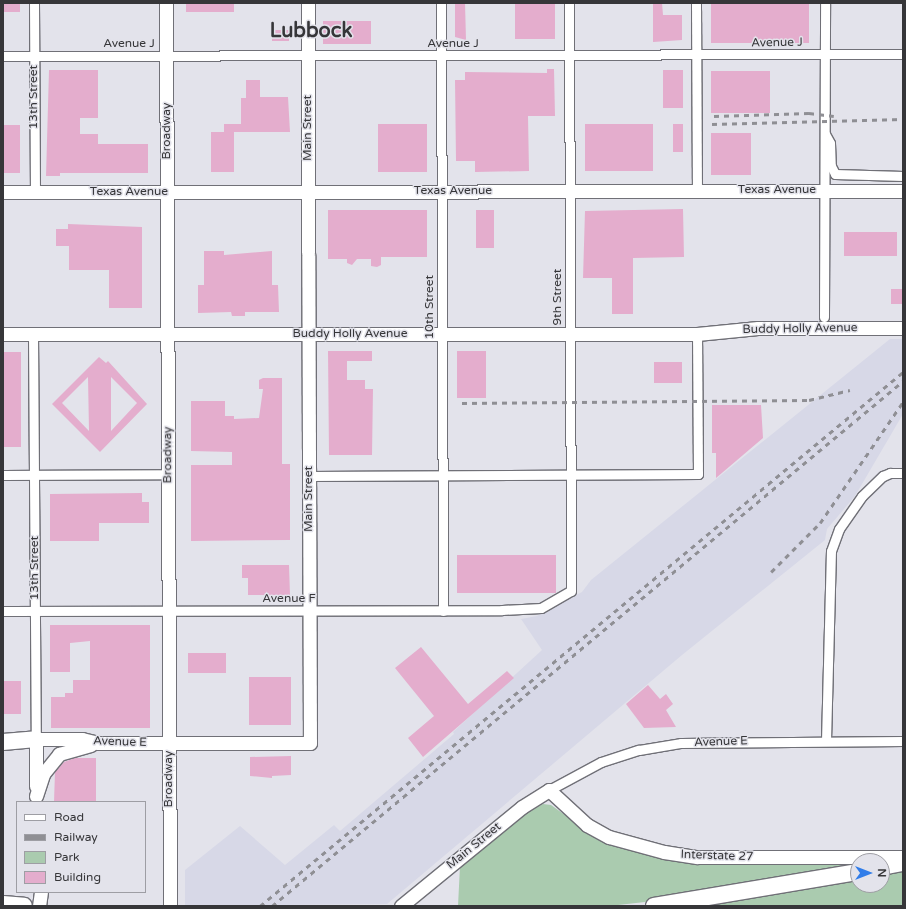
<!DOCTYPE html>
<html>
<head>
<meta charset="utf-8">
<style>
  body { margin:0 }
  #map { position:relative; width:906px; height:909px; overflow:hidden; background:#e3e3eb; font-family:"Varela Round",sans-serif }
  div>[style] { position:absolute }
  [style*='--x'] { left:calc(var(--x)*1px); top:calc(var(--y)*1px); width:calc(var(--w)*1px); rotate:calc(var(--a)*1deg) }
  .built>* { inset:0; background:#d7d8e7 }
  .green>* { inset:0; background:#aacbaf }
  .building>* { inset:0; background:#e4adcd; transform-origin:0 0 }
  .roads { filter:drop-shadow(1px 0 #707077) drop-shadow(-1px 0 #707077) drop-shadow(0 1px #707077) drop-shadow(0 -1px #707077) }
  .street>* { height:9px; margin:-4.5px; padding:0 4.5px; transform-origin:4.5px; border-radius:4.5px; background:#fff }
  .secondary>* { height:13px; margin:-6.5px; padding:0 6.5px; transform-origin:6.5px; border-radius:6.5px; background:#fff }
  .highway>* { height:16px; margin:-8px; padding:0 8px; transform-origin:8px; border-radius:8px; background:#fff }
  .rail>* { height:2.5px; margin-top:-1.25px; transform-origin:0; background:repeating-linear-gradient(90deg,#8f8f94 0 5px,transparent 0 10px) }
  span { translate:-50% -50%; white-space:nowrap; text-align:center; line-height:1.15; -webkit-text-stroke:3px #e3e3eb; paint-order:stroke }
  .street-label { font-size:12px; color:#363639 }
  .town-label { font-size:20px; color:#363639; font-weight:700 }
  .frame { position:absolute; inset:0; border:4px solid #363639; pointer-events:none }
  .legend { position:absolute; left:16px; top:801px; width:130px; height:92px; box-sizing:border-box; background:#e3e3eb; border:1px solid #9e9ea4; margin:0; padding:5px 7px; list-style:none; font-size:12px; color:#363639 }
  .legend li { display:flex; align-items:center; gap:8px; height:20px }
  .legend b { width:20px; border:1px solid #9e9ea4 }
  .north { position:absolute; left:850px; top:853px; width:40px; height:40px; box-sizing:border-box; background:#e3e3eb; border:1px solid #9e9ea4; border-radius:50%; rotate:90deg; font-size:11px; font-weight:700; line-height:16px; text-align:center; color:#363639 }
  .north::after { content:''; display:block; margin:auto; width:14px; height:18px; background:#317de9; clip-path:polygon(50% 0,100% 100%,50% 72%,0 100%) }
</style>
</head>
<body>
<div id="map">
  <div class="built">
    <div style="clip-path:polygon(890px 339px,903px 339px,903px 414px,855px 496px,827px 529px,825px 540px,682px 655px,387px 904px,185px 906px,185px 870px,240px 826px,285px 865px,334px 825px,340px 831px,454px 734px,453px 732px,542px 650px,521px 619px,537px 616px,582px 592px,591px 580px)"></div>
  </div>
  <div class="green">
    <div style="clip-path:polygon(543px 804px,551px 805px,583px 828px,624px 848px,844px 861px,845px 865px,663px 900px,609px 906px,458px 906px,460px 866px,520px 817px)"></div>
    <div style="clip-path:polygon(903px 868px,903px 906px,686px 906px,858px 877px,858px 885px,882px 885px,882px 872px)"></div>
  </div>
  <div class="building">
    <div style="left:3px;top:3px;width:17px;height:9px"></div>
    <div style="left:186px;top:3px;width:48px;height:9px"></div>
    <div style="clip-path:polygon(455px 3px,465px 3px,466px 40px,455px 37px)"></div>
    <div style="left:515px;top:3px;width:40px;height:36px"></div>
    <div style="clip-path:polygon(653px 3px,662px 3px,663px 15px,682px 15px,682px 40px,653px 42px)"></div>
    <div style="left:711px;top:3px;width:98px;height:40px"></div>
    <div style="left:323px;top:21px;width:48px;height:23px"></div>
    <div style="left:272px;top:30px;width:17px;height:11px"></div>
    <div style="clip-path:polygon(547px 69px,554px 69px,555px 116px,528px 116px,529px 171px,475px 172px,475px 161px,456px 161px,455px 80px,465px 80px,465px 72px,547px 73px)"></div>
    <div style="clip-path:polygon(49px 70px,98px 70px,98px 118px,80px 118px,80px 134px,98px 134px,98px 144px,148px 144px,148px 173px,60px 173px,60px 176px,46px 176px)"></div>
    <div style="left:663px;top:70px;width:20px;height:38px"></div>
    <div style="left:711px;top:71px;width:59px;height:42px"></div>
    <div style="clip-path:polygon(246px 80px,260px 80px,260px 97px,288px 97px,290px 132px,234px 132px,234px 172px,211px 172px,211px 132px,224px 132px,224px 124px,241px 124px,241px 98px,246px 98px)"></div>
    <div style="left:378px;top:124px;width:49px;height:48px"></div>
    <div style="left:585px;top:124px;width:68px;height:47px"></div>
    <div style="left:673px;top:124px;width:10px;height:28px"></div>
    <div style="left:3px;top:125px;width:17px;height:48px"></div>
    <div style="left:711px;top:133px;width:40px;height:42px"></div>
    <div style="clip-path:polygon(683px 209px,684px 257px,633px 258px,633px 314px,612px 314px,612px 278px,583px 278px,585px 211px)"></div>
    <div style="clip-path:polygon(328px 210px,427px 210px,427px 257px,381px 257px,381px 265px,377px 267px,371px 266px,371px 259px,357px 259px,352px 265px,347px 263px,347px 259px,328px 259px)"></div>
    <div style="left:476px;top:210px;width:18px;height:38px"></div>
    <div style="clip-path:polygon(68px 224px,142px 227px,142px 308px,109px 308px,109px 270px,69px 270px,69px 246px,56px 246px,56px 229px,68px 229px)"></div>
    <div style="left:897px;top:232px;width:24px;height:53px;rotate:90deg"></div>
    <div style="clip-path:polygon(204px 251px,224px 251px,224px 255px,272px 251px,272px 285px,278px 285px,279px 312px,245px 312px,245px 316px,232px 316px,231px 312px,198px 313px,198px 285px,204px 285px)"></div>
    <div style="left:903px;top:289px;width:15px;height:12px;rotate:90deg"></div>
    <div style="clip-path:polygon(328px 351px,372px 351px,372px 361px,347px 361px,347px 380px,365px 380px,365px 389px,373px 389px,372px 455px,329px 455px)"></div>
    <div style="left:457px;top:351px;width:29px;height:47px"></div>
    <div style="left:3px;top:352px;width:18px;height:95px"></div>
    <div style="clip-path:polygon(evenodd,99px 357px,106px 363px,108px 361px,147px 404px,100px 452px,52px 404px,99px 357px,88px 377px,89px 431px,62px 403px,88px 377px,99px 357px,111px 377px,137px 403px,111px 431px,111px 377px)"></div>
    <div style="left:654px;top:362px;width:28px;height:21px"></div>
    <div style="clip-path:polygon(263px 378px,282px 378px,282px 464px,290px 464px,290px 540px,191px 541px,191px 465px,232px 465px,232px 452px,191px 451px,191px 401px,225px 401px,225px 416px,234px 416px,234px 419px,259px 418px,263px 389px,259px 389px,259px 380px)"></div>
    <div style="clip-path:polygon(712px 405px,761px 405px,763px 438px,716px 478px,716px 453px,712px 453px)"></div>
    <div style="clip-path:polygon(142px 493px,142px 502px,149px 502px,149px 523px,99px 523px,99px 541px,50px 541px,50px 494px)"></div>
    <div style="left:457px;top:555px;width:99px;height:38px"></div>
    <div style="clip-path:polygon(242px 565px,289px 565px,290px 595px,248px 595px,248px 578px,242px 578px)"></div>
    <div style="clip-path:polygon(50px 625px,150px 625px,150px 728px,51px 728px,51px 697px,65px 697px,65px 693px,73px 693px,73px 680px,90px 680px,90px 641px,70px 643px,70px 672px,50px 672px)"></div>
    <div style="clip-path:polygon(421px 647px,468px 704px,507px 671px,514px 678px,423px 757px,408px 738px,434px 716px,395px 668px)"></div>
    <div style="left:188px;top:653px;width:38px;height:20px"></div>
    <div style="left:249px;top:677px;width:42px;height:48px"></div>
    <div style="left:3px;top:681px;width:18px;height:33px"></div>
    <div style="clip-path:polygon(648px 685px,660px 699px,666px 694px,673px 704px,666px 710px,676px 727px,644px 728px,626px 704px)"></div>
    <div style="clip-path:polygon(291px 756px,291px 775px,272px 776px,272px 778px,250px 776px,250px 757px)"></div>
    <div style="clip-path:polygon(75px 758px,96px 758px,96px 802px,54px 802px,55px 772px,64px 762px)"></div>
  </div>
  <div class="roads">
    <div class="street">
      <div style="--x:34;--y:3;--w:189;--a:89.7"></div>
      <div style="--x:441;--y:3;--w:608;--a:89.81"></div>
      <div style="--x:696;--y:3;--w:187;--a:89.7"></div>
      <div style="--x:3;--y:56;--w:900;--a:-0.13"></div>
      <div style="--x:825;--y:134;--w:10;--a:61"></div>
      <div style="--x:830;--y:143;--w:23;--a:88"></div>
      <div style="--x:831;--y:166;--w:9;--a:63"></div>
      <div style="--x:835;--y:174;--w:68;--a:1.7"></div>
      <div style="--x:824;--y:317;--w:314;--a:-89.8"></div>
      <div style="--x:33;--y:334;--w:405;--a:89.6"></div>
      <div style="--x:3;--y:475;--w:165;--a:-0.3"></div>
      <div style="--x:309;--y:476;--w:389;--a:-0.3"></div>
      <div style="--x:698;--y:474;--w:140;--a:-90.4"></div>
      <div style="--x:3;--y:611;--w:499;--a:-0.1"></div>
      <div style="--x:502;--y:610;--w:39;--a:-3"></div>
      <div style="--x:541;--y:608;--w:34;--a:-30"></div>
      <div style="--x:571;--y:591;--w:588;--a:-90.19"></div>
      <div style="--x:826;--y:741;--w:190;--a:-88.5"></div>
      <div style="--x:831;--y:551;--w:23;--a:-70"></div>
      <div style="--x:839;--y:529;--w:40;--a:-55.1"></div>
      <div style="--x:862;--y:496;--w:29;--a:-44"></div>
      <div style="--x:883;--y:476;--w:8;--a:-23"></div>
      <div style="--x:890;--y:473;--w:13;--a:0"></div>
      <div style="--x:549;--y:790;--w:59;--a:-28.3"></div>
      <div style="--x:601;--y:762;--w:40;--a:-18"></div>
      <div style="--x:639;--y:750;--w:43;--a:-9.5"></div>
      <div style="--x:681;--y:743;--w:222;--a:-0.5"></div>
    </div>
    <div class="secondary">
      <div style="--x:166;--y:3;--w:903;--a:89.75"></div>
      <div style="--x:308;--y:3;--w:249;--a:90"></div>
      <div style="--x:3;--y:192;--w:900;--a:-0.06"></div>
      <div style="--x:3;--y:334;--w:694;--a:0"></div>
      <div style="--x:697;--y:334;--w:61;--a:-5.6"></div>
      <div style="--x:758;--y:328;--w:145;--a:0"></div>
      <div style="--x:27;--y:739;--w:55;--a:0"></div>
      <div style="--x:82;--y:739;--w:16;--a:14"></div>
      <div style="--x:98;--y:743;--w:212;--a:0"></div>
      <div style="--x:310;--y:743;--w:487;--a:-90.2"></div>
      <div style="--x:36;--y:739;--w:47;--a:90"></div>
      <div style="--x:36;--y:796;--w:23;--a:-72"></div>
      <div style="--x:43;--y:774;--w:26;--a:-51"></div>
      <div style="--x:59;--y:754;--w:33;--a:-16"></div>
      <div style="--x:39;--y:906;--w:14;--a:-82"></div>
      <div style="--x:401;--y:906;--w:156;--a:-39.3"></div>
      <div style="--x:522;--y:807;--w:32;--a:-32"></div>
      <div style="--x:549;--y:790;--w:52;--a:42.6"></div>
      <div style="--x:587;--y:825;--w:25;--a:29"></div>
      <div style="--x:609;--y:837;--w:57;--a:15.3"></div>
      <div style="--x:664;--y:852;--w:33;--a:9"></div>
      <div style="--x:697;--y:857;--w:206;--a:0"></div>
    </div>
    <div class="highway">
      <div style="--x:3;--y:742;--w:33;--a:-5"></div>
      <div style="--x:882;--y:867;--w:21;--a:-11"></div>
      <div style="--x:3;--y:904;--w:21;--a:5"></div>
      <div style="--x:654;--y:906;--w:207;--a:-9.5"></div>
    </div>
  </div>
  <div class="rail">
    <div style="--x:714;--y:116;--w:95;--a:-1.8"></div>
    <div style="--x:809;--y:113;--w:25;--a:7"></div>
    <div style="--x:712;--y:124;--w:191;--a:-1.5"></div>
    <div style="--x:462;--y:403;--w:347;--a:-0.5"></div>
    <div style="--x:809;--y:400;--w:42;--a:-13.7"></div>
    <div style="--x:771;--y:572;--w:69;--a:-45"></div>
    <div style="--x:820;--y:523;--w:147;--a:-55.6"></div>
    <div style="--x:260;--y:906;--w:836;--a:-39.71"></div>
    <div style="--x:272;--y:906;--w:821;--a:-39.76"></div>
  </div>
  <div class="street-label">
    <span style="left:777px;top:43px;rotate:-1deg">Avenue J</span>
    <span style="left:129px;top:44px">Avenue J</span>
    <span style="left:453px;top:44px">Avenue J</span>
    <span style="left:34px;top:97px;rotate:-90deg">13th Street</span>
    <span style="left:308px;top:128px;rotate:-90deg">Main Street</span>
    <span style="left:167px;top:131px;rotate:-90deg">Broadway</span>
    <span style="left:777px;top:190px">Texas Avenue</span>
    <span style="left:453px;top:191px">Texas Avenue</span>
    <span style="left:129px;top:192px">Texas Avenue</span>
    <span style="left:558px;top:297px;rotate:-90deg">9th Street</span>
    <span style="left:430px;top:307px;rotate:-90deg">10th Street</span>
    <span style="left:800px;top:329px;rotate:-1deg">Buddy Holly Avenue</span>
    <span style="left:350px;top:334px">Buddy Holly Avenue</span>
    <span style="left:168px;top:455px;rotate:-90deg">Broadway</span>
    <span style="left:309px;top:499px;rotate:-90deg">Main Street</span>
    <span style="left:35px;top:568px;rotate:-90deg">13th Street</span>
    <span style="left:289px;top:599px">Avenue F</span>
    <span style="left:120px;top:742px;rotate:2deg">Avenue E</span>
    <span style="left:721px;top:742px;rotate:-2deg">Avenue E</span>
    <span style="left:169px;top:779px;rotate:-90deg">Broadway</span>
    <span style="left:474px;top:846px;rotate:-39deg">Main Street</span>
    <span style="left:717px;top:856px;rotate:2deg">Interstate 27</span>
  </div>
  <div class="town-label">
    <span style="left:311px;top:31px">Lubbock</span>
  </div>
  <div class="frame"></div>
  <ul class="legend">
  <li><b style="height:5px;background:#fff"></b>Road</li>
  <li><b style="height:5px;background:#8f8f94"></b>Railway</li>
  <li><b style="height:11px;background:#aacbaf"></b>Park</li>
  <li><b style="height:11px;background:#e4adcd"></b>Building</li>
  </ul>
  <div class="north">N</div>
</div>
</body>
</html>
